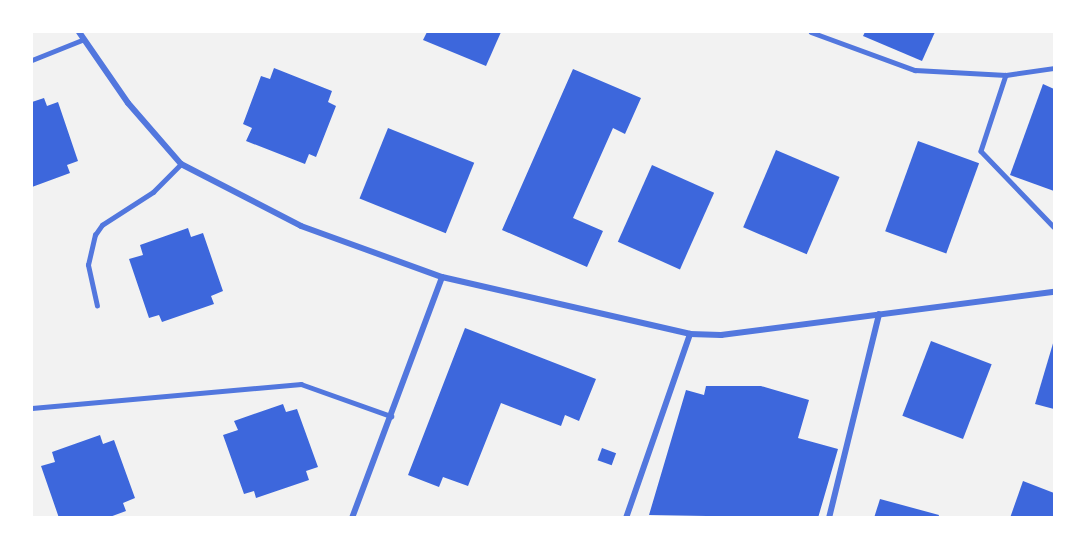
<!DOCTYPE html>
<html>
<head>
<meta charset="utf-8">
<style>
  body { margin:0 }
  #map { position:relative; width:1086px; height:549px; overflow:hidden; background:#f2f2f2; font-family:"Open Sans",sans-serif }
  div>[style] { position:absolute }
  [style*='--x'] { left:calc(var(--x)*1px); top:calc(var(--y)*1px); width:calc(var(--w)*1px); rotate:calc(var(--a)*1deg) }
  .building>* { inset:0; background:#3d67dc; transform-origin:0 0 }
  .service>* { height:4.5px; margin:-2.25px; padding:0 2.25px; transform-origin:2.25px; border-radius:2.25px; background:#5277de }
  .minor>* { height:6px; margin:-3px; padding:0 3px; transform-origin:3px; border-radius:3px; background:#5277de }
  span { translate:-50% -50%; white-space:nowrap; text-align:center; line-height:1.15; -webkit-text-stroke:6px #fff; paint-order:stroke }
  .frame { position:absolute; inset:0; border:33px solid #fff; pointer-events:none }
</style>
</head>
<body>
<div id="map">
  <div class="building">
    <div style="clip-path:polygon(427px 32px,501px 32px,486px 66px,423px 40px)"></div>
    <div style="clip-path:polygon(865px 32px,935px 32px,922px 61px,863px 36px)"></div>
    <div style="clip-path:polygon(274px 68px,332px 91px,328px 102px,336px 106px,316px 157px,309px 154px,305px 164px,246px 141px,252px 128px,243px 124px,261px 76px,270px 79px)"></div>
    <div style="clip-path:polygon(573px 69px,641px 98px,625px 134px,613px 128px,573px 218px,603px 231px,587px 267px,502px 230px)"></div>
    <div style="clip-path:polygon(1043px 84px,1054px 89px,1054px 191px,1010px 175px)"></div>
    <div style="clip-path:polygon(44px 98px,47px 106px,58px 102px,78px 161px,67px 165px,70px 173px,32px 187px,32px 102px)"></div>
    <div style="left:388px;top:128px;width:93px;height:76px;rotate:22deg"></div>
    <div style="left:918px;top:141px;width:65px;height:96px;rotate:20deg"></div>
    <div style="left:776px;top:150px;width:69px;height:84px;rotate:23deg"></div>
    <div style="left:652px;top:165px;width:68px;height:84px;rotate:24deg"></div>
    <div style="clip-path:polygon(188px 228px,191px 237px,203px 233px,223px 291px,211px 296px,214px 304px,162px 322px,159px 315px,149px 318px,129px 259px,143px 255px,140px 245px)"></div>
    <div style="clip-path:polygon(465px 328px,596px 379px,579px 421px,565px 415px,561px 426px,501px 403px,468px 486px,443px 477px,439px 487px,408px 475px)"></div>
    <div style="clip-path:polygon(1054px 340px,1054px 409px,1035px 404px)"></div>
    <div style="left:931px;top:341px;width:65px;height:80px;rotate:21deg"></div>
    <div style="clip-path:polygon(706px 386px,761px 386px,809px 400px,798px 438px,838px 449px,818px 518px,649px 515px,686px 390px,704px 395px)"></div>
    <div style="clip-path:polygon(283px 404px,286px 412px,297px 409px,318px 467px,306px 471px,309px 480px,256px 498px,254px 491px,244px 494px,223px 435px,238px 430px,234px 421px)"></div>
    <div style="clip-path:polygon(100px 435px,103px 444px,114px 440px,135px 498px,123px 503px,126px 511px,107px 518px,59px 518px,41px 466px,55px 462px,52px 452px)"></div>
    <div style="left:602px;top:448px;width:15px;height:13px;rotate:20deg"></div>
    <div style="clip-path:polygon(1023px 481px,1054px 493px,1054px 518px,1010px 518px)"></div>
    <div style="clip-path:polygon(880px 499px,939px 515px,938px 518px,874px 518px)"></div>
  </div>
  <div class="service">
    <div style="--x:811;--y:32;--w:111;--a:20.1"></div>
    <div style="--x:915;--y:70;--w:91;--a:3.1"></div>
    <div style="--x:1006;--y:75;--w:49;--a:-8.3"></div>
    <div style="--x:32;--y:60;--w:54;--a:-21.8"></div>
    <div style="--x:1006;--y:75;--w:80;--a:108.2"></div>
    <div style="--x:981;--y:151;--w:105;--a:46.2"></div>
    <div style="--x:97;--y:306;--w:42;--a:-102.4"></div>
    <div style="--x:88;--y:265;--w:31;--a:-77"></div>
    <div style="--x:95;--y:235;--w:12;--a:-55"></div>
    <div style="--x:102;--y:225;--w:61;--a:-32.9"></div>
    <div style="--x:153;--y:192;--w:40;--a:-45"></div>
    <div style="--x:32;--y:408;--w:270;--a:-5.1"></div>
    <div style="--x:301;--y:384;--w:96;--a:19.6"></div>
  </div>
  <div class="minor">
    <div style="--x:79;--y:32;--w:86;--a:55.4"></div>
    <div style="--x:128;--y:103;--w:81;--a:49"></div>
    <div style="--x:181;--y:164;--w:135;--a:27.3"></div>
    <div style="--x:301;--y:226;--w:150;--a:19.9"></div>
    <div style="--x:442;--y:277;--w:254;--a:12.9"></div>
    <div style="--x:352;--y:518;--w:257;--a:-69.5"></div>
    <div style="--x:626;--y:518;--w:195;--a:-70.8"></div>
    <div style="--x:690;--y:334;--w:31;--a:2"></div>
    <div style="--x:721;--y:335;--w:336;--a:-7.4"></div>
    <div style="--x:829;--y:518;--w:210;--a:-76.2"></div>
  </div>
  <div class="frame"></div>
</div>
</body>
</html>
